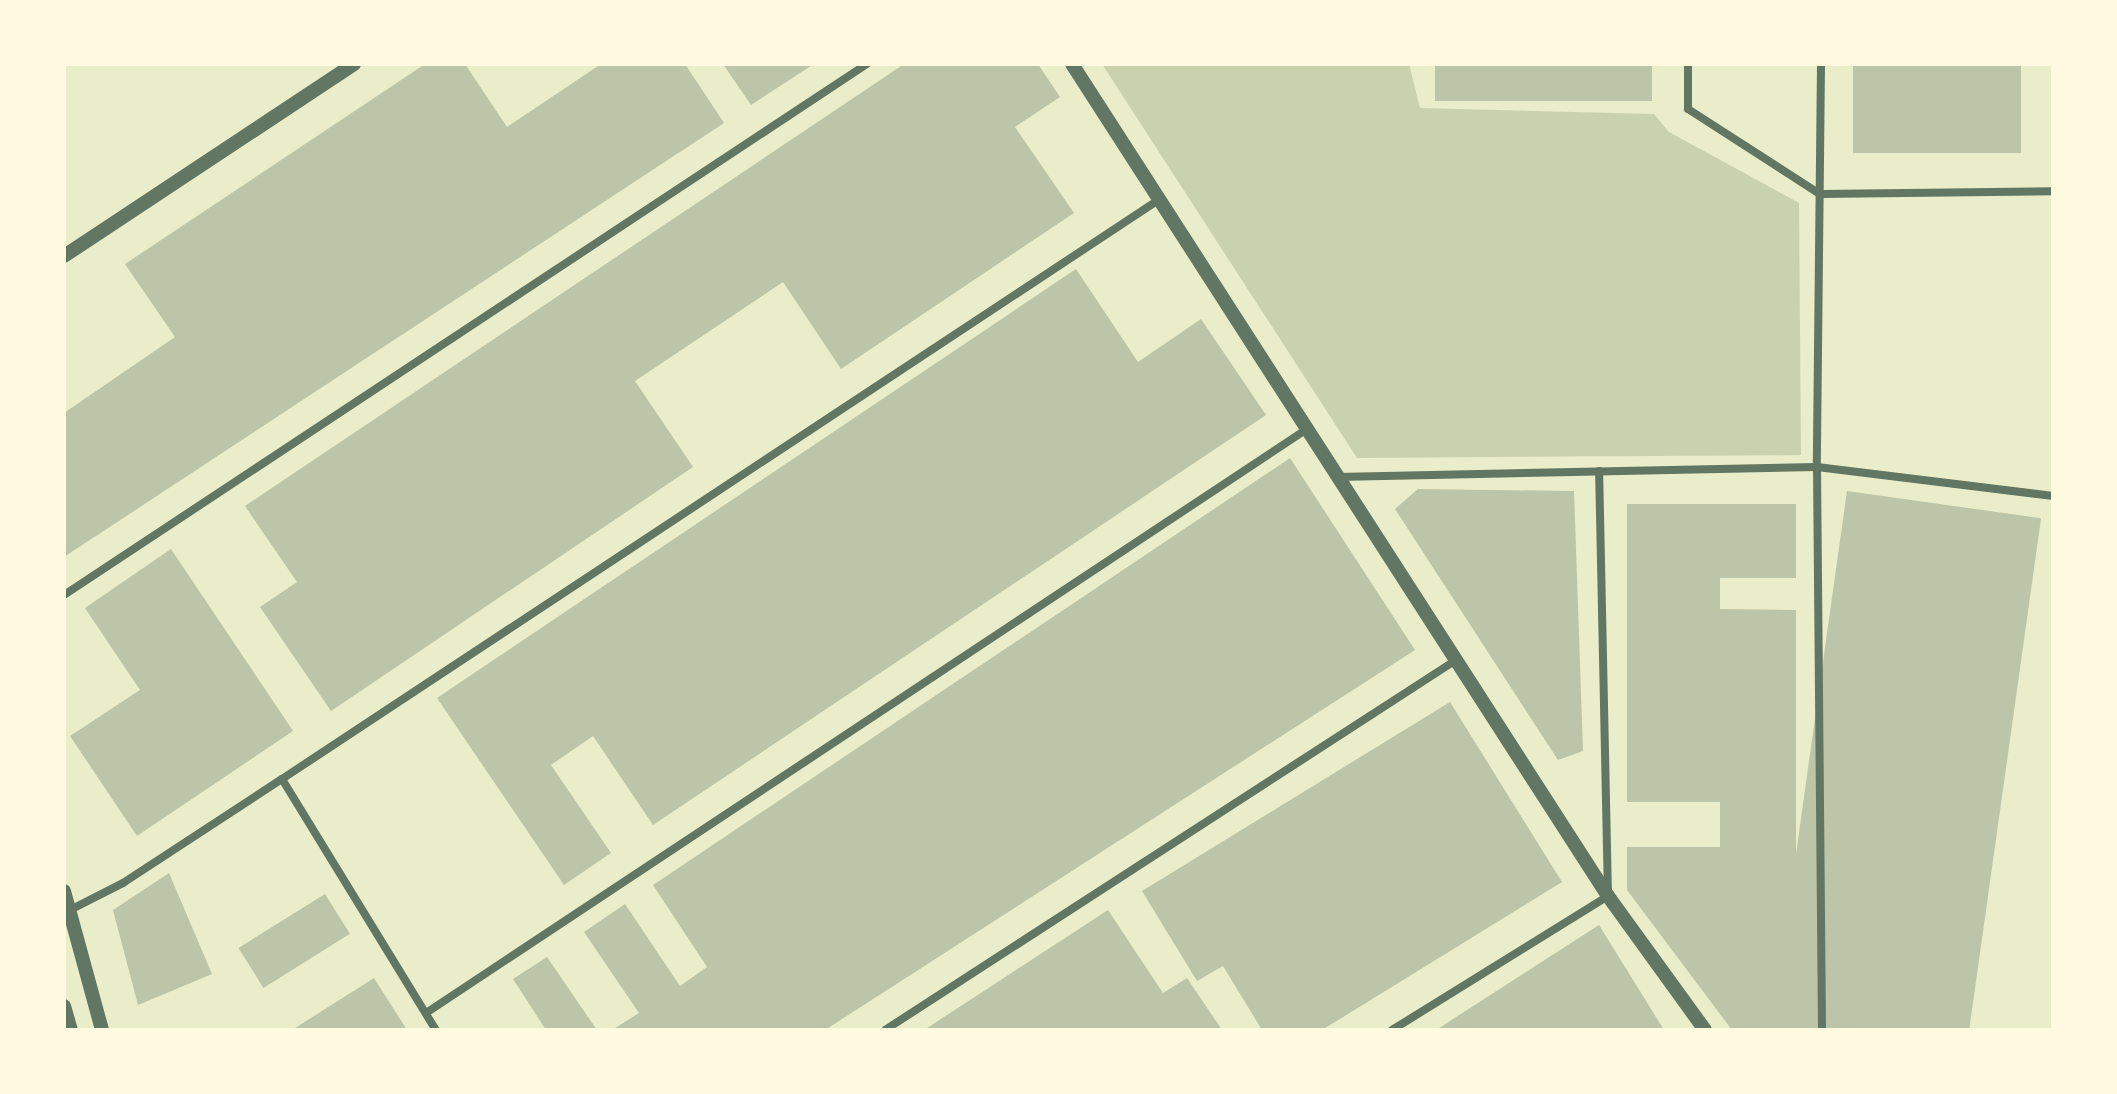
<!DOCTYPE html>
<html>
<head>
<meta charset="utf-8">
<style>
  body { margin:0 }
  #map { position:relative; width:2117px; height:1094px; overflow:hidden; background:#e9edc9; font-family:"Varela Round",sans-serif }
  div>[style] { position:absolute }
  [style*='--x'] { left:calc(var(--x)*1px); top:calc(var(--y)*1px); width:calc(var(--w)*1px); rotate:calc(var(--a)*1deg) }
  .green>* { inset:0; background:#cad2ad }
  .building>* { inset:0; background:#bcc5a7; transform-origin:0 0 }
  .minor>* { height:8px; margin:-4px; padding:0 4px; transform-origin:4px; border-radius:4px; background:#617663 }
  .tertiary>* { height:14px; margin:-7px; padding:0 7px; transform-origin:7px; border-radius:7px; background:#617663 }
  span { translate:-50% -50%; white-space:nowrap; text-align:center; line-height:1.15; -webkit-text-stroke:8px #fefae0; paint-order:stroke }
  .frame { position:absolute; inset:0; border:66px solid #fefae0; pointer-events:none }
</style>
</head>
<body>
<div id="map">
  <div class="green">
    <div style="clip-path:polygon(1102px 64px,1409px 64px,1420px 108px,1654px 114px,1669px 132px,1799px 203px,1801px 455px,1357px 458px)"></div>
  </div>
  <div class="building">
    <div style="clip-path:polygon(425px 64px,465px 64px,507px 127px,601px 64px,685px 64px,724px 123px,64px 557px,64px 413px,175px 337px,125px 264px)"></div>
    <div style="clip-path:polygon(723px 64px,814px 64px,751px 105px)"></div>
    <div style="clip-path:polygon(904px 64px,1038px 64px,1060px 97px,1015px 127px,1074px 213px,841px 369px,783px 282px,635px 381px,693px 467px,331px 711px,260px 607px,297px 582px,245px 506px)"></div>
    <div style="left:1435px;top:64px;width:217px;height:37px"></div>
    <div style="left:1853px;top:64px;width:168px;height:89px"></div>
    <div style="clip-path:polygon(1076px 269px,1138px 362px,1201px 319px,1266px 415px,653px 825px,593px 736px,551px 765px,611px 853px,564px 885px,437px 698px)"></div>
    <div style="clip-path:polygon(1290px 458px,1415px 650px,825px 1030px,612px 1030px,639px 1013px,584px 932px,625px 904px,680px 986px,707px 967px,653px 885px)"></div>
    <div style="clip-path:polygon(1418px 489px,1574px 491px,1583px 751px,1558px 760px,1395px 509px)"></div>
    <div style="left:1847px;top:491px;width:196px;height:539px;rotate:8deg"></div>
    <div style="clip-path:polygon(1627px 504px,1796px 504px,1796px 578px,1720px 578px,1720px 609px,1796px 610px,1796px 1030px,1732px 1030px,1627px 890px,1627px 847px,1720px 847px,1720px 802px,1627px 802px)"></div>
    <div style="clip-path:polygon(171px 549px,293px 731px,137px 836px,70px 736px,140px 690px,85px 608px)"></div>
    <div style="clip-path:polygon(1450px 702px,1562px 882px,1322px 1030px,1262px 1030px,1223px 966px,1197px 981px,1142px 891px)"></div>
    <div style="clip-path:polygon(169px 873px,212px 974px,138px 1005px,113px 910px)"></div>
    <div style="left:325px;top:894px;width:47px;height:102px;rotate:58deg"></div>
    <div style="clip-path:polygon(1108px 910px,1163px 993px,1187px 978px,1222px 1030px,924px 1030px)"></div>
    <div style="clip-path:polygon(1599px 925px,1664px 1030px,1436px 1030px)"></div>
    <div style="clip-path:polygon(547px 957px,597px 1030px,546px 1030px,513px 979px)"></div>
    <div style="clip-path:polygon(374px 978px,407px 1030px,292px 1030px)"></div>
  </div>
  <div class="minor">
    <div style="--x:1688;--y:64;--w:45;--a:90"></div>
    <div style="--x:1688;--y:109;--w:157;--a:32.8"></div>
    <div style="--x:1820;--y:194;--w:233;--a:-0.7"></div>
    <div style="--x:1821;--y:64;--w:403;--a:90.6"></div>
    <div style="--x:1817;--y:467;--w:563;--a:89.49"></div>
    <div style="--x:1337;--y:477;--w:480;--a:-1.2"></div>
    <div style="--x:1817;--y:467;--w:238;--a:7"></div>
    <div style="--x:64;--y:595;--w:963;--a:-33.48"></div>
    <div style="--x:282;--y:779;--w:294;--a:58.5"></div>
    <div style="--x:68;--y:911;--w:62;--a:-27"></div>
    <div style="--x:123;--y:883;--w:190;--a:-33.2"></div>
    <div style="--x:282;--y:779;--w:1052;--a:-33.45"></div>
    <div style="--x:426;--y:1013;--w:1057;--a:-33.54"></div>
    <div style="--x:885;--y:1030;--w:680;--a:-32.94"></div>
    <div style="--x:1392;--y:1030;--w:254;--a:-31.8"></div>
    <div style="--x:1608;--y:896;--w:425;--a:-91.2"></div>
  </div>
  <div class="tertiary">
    <div style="--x:1072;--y:64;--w:990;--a:57.21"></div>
    <div style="--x:1608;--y:896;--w:165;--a:54.1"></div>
    <div style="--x:64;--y:256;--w:348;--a:-33.5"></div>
    <div style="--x:64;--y:891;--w:144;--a:74.7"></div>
    <div style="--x:64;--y:1006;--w:25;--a:74"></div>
  </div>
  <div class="frame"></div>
</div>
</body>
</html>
